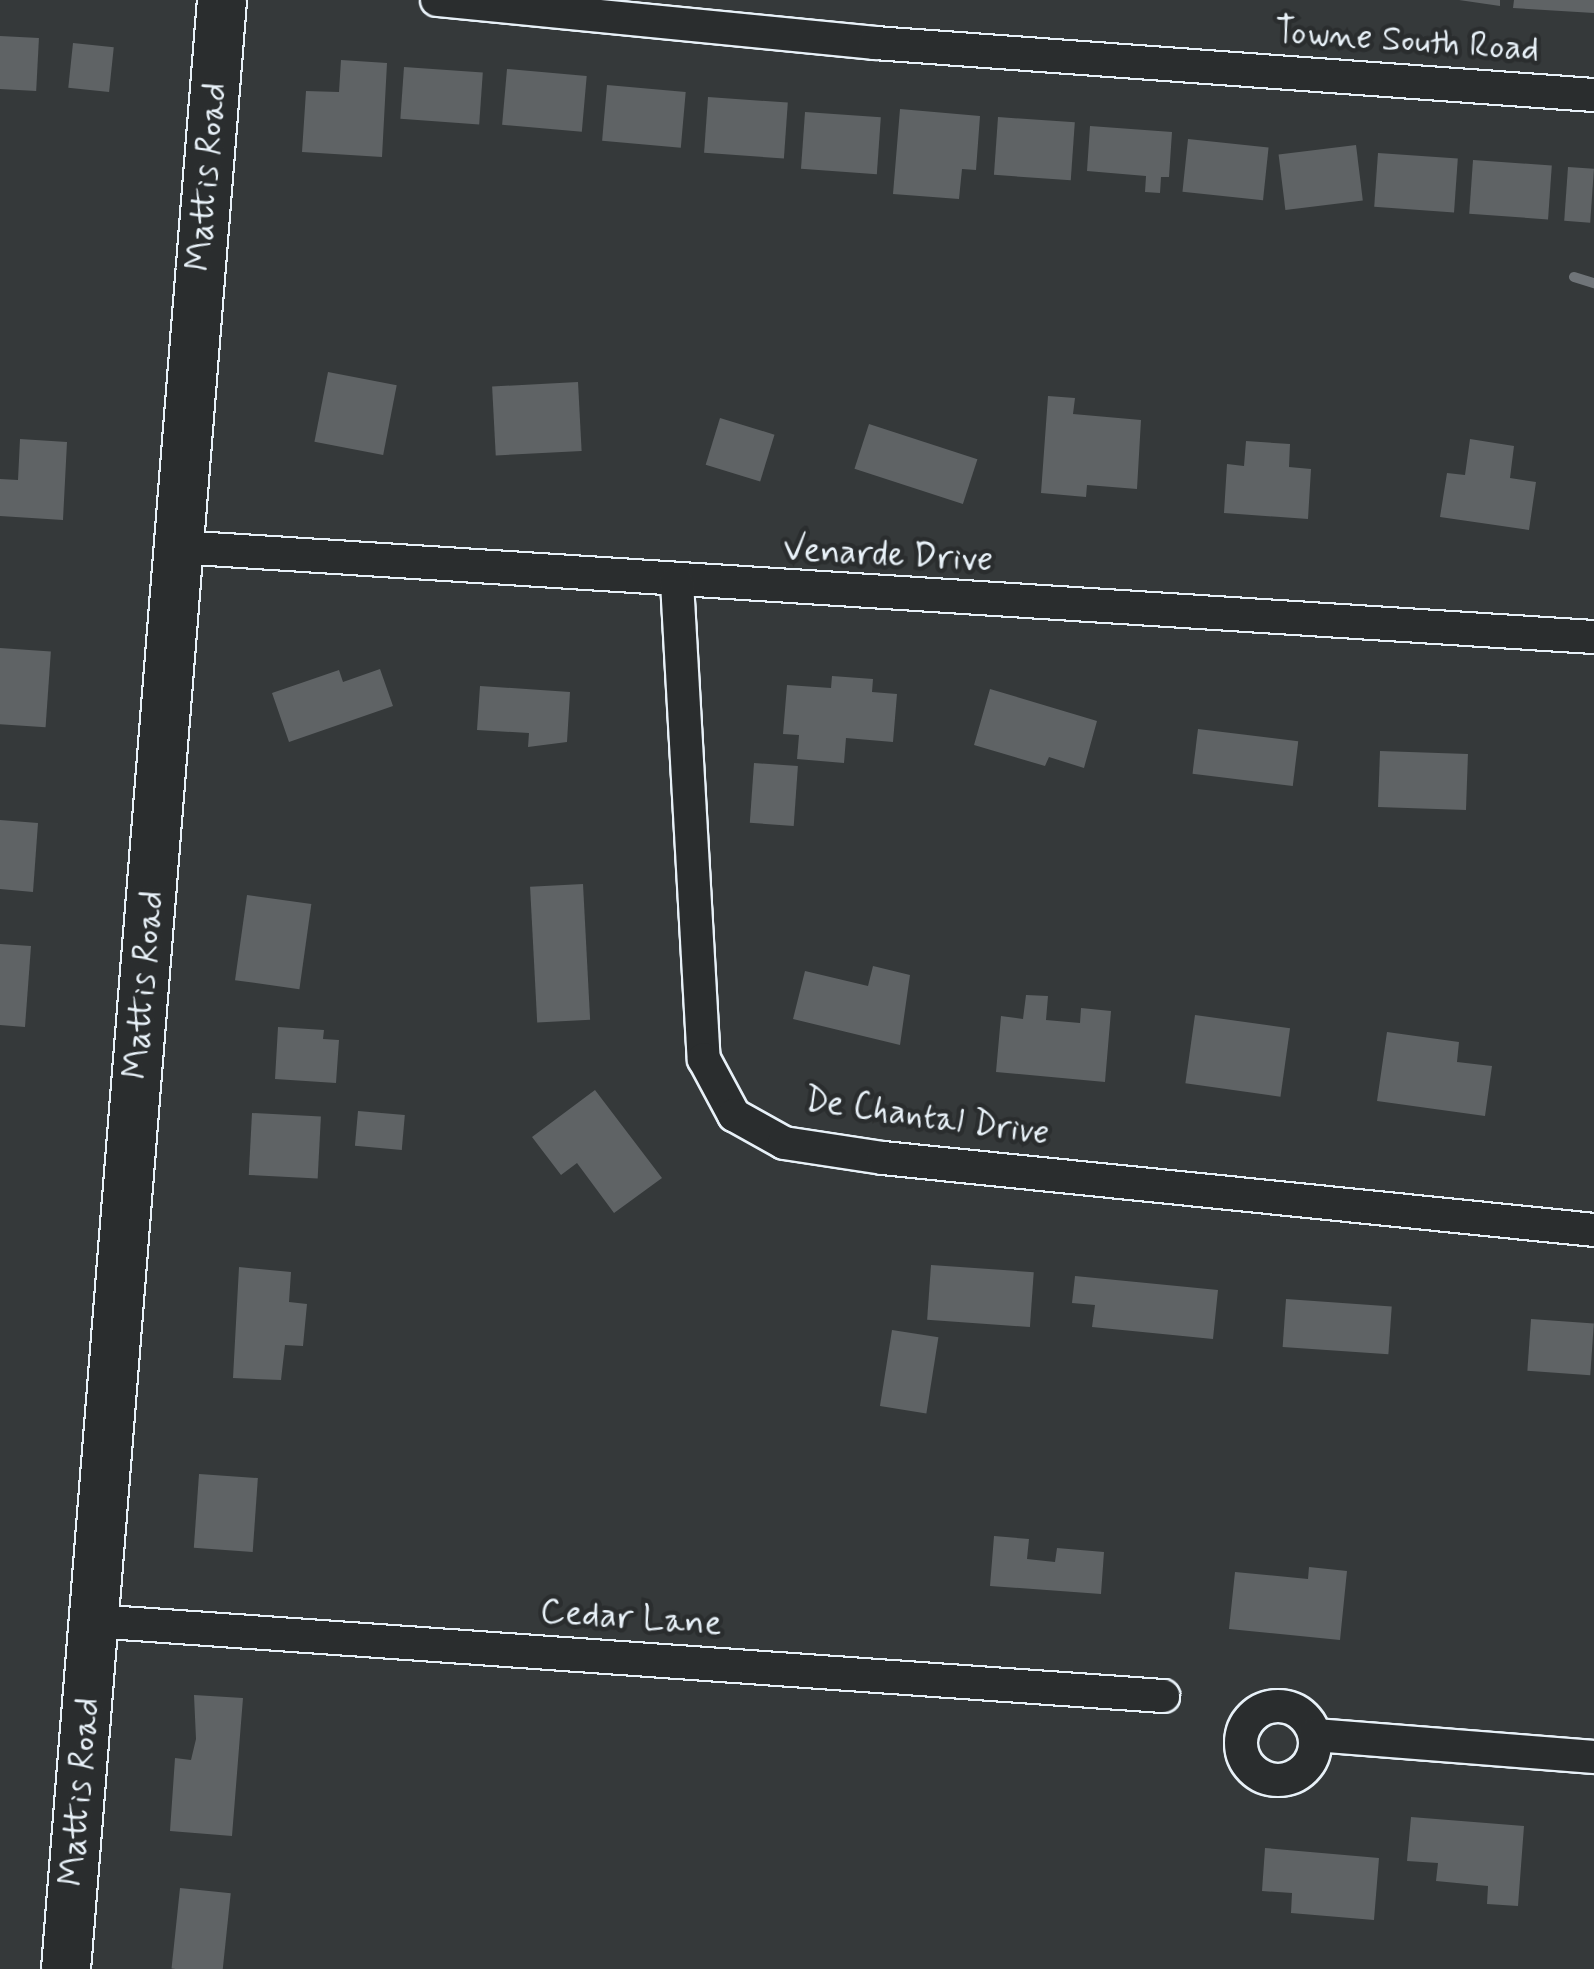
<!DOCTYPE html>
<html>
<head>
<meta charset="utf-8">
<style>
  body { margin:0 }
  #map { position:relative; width:1594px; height:1969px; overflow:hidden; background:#35393a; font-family:Mynerve,sans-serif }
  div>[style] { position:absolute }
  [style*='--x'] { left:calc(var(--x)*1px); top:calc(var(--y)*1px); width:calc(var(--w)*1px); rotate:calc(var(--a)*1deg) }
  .stream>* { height:10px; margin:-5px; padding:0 5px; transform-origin:5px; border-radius:5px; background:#707579 }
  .building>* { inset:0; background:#5f6365; transform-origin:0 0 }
  .roads { filter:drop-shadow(2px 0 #e8f1f8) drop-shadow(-2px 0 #e8f1f8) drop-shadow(0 2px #e8f1f8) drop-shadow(0 -2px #e8f1f8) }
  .street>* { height:32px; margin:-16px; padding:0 16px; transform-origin:16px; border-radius:16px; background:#2a2d2e }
  .street>.ring { margin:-16px; padding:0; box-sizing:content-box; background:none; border:32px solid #2a2d2e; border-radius:50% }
  .secondary>* { height:48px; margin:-24px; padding:0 24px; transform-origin:24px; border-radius:24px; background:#2a2d2e }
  span { translate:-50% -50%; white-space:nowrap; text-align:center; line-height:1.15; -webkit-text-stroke:9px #2a2d2e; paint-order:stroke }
  .street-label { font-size:35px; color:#e8f1f8 }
</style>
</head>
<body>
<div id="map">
  <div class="stream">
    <div style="--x:1574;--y:277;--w:21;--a:17"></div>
  </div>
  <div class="building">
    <div style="clip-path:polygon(1459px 0,1500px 0,1500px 6px)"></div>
    <div style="clip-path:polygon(1514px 0,1594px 0,1594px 13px,1513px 8px)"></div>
    <div style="left:0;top:36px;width:39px;height:53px;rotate:3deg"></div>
    <div style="left:73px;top:43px;width:41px;height:45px;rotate:6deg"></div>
    <div style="clip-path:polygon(341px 60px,387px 63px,382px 157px,302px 152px,306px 91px,339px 92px)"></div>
    <div style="left:404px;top:67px;width:79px;height:52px;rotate:4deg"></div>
    <div style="left:507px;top:69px;width:80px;height:56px;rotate:5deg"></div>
    <div style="left:607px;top:85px;width:79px;height:56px;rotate:5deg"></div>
    <div style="left:708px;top:97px;width:80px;height:56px;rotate:4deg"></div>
    <div style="clip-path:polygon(900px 109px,980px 116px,976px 170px,962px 169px,959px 199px,893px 194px)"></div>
    <div style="left:805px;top:112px;width:76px;height:57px;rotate:4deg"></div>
    <div style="left:998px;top:117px;width:77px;height:58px;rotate:4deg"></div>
    <div style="clip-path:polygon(1090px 126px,1172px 132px,1169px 177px,1161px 177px,1160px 193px,1145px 192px,1146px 176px,1087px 171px)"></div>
    <div style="left:1188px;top:139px;width:81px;height:53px;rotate:6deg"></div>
    <div style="left:1356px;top:145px;width:56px;height:78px;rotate:83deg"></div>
    <div style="left:1378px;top:153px;width:80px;height:54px;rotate:4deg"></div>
    <div style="left:1473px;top:160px;width:79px;height:54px;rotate:4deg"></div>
    <div style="left:1568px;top:167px;width:26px;height:54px;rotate:4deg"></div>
    <div style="left:328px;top:372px;width:70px;height:71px;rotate:11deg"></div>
    <div style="left:578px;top:382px;width:69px;height:86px;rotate:87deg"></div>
    <div style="clip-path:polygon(1048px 396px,1075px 398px,1073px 414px,1141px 420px,1137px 489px,1087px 485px,1086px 497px,1041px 493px)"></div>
    <div style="left:720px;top:418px;width:57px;height:49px;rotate:17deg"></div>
    <div style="left:869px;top:424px;width:114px;height:47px;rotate:18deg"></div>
    <div style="clip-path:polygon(20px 439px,67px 442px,63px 520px,0 516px,0 479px,18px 480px)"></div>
    <div style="clip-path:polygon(1470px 439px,1514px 446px,1510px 478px,1536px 482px,1529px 530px,1440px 517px,1447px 473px,1465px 475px)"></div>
    <div style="clip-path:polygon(1246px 441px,1290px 444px,1289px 467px,1311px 469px,1308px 519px,1224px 513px,1227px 464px,1244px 466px)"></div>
    <div style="left:0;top:648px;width:51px;height:76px;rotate:4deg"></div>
    <div style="clip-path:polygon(380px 669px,393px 706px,289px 742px,272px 693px,339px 670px,343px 682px)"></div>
    <div style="clip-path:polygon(832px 676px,873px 679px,872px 692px,897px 694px,893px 742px,846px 738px,844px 763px,797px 759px,799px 735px,783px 734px,787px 685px,831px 688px)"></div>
    <div style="clip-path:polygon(480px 686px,570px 692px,567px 742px,528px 747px,529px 733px,477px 730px)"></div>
    <div style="clip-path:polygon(990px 689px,1097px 721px,1084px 768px,1049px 757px,1045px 766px,974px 745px)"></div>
    <div style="left:1198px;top:729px;width:101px;height:45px;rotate:7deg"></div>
    <div style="left:1380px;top:751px;width:88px;height:56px;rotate:2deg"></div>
    <div style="left:754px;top:763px;width:44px;height:60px;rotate:4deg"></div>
    <div style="clip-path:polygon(0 820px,38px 823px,33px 892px,0 889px)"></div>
    <div style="left:583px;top:884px;width:136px;height:53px;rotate:87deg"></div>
    <div style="left:247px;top:895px;width:65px;height:86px;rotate:8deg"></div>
    <div style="clip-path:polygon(0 944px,31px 946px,25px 1027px,0 1025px)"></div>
    <div style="clip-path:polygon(873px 966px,910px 975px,900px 1045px,793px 1019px,805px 971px,868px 986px)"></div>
    <div style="clip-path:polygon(1026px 995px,1048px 996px,1046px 1020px,1080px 1023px,1081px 1008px,1111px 1011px,1105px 1082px,996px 1072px,1001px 1016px,1023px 1019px)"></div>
    <div style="left:1195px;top:1015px;width:96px;height:69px;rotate:8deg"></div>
    <div style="clip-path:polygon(278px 1027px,324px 1030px,323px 1039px,339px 1040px,336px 1083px,275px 1079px)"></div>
    <div style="clip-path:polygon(1387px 1032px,1459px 1042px,1457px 1062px,1492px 1066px,1485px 1116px,1377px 1101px)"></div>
    <div style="clip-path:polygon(595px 1090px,662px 1178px,614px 1213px,577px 1163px,561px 1175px,532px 1137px)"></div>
    <div style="left:358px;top:1111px;width:47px;height:35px;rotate:5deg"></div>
    <div style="left:252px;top:1113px;width:69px;height:62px;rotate:3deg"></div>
    <div style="left:931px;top:1265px;width:103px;height:55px;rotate:4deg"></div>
    <div style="clip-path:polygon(239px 1267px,291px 1272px,289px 1302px,307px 1304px,303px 1346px,285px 1345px,281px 1380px,233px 1378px)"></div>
    <div style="clip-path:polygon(1075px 1276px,1218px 1290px,1213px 1339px,1092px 1327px,1095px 1305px,1072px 1303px)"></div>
    <div style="left:1286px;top:1299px;width:106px;height:48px;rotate:4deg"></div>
    <div style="left:1531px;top:1319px;width:63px;height:52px;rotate:4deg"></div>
    <div style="left:892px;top:1330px;width:47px;height:77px;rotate:9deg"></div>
    <div style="left:199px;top:1474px;width:59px;height:74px;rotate:4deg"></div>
    <div style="clip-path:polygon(994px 1536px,1029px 1539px,1027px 1559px,1055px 1562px,1057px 1548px,1104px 1552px,1101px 1594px,990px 1586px)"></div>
    <div style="clip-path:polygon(1309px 1567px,1347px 1571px,1340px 1640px,1229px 1629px,1235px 1572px,1308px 1579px)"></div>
    <div style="clip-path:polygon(194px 1695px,243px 1698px,232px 1836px,170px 1831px,175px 1758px,191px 1760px,196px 1739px)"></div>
    <div style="clip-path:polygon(1411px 1817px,1524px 1826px,1518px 1906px,1487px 1904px,1488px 1886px,1436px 1881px,1438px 1863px,1407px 1861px)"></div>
    <div style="clip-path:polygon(1265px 1848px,1379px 1858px,1374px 1920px,1291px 1913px,1292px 1893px,1262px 1891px)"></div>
    <div style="left:180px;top:1888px;width:51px;height:81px;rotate:6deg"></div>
  </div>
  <div class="roads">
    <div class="street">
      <div style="--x:437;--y:0;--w:440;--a:5.6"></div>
      <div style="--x:875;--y:43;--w:721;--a:4.14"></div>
      <div style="--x:178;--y:547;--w:1419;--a:3.64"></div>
      <div style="--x:677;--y:582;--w:478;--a:86.8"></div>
      <div style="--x:704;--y:1059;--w:64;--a:61.8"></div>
      <div style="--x:734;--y:1115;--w:57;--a:29.2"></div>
      <div style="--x:784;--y:1143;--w:100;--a:8.6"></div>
      <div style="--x:883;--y:1158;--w:715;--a:5.78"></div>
      <div style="--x:93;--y:1621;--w:1073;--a:4.01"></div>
      <div class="ring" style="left:1241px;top:1706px;width:42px;height:42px"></div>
      <div style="--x:1315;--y:1735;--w:280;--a:4.5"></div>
    </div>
    <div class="secondary">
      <div style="--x:66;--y:1969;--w:1975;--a:-85.47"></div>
    </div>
  </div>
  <div class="street-label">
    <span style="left:1407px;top:41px;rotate:4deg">Towne South Road</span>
    <span style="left:207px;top:177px;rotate:-85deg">Mattis Road</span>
    <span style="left:888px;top:555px;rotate:3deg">Venarde Drive</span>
    <span style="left:144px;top:985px;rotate:-85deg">Mattis Road</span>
    <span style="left:927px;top:1117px;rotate:8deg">De Chantal Drive</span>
    <span style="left:631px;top:1618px;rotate:4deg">Cedar Lane</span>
    <span style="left:80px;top:1792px;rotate:-85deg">Mattis Road</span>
  </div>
</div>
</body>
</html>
